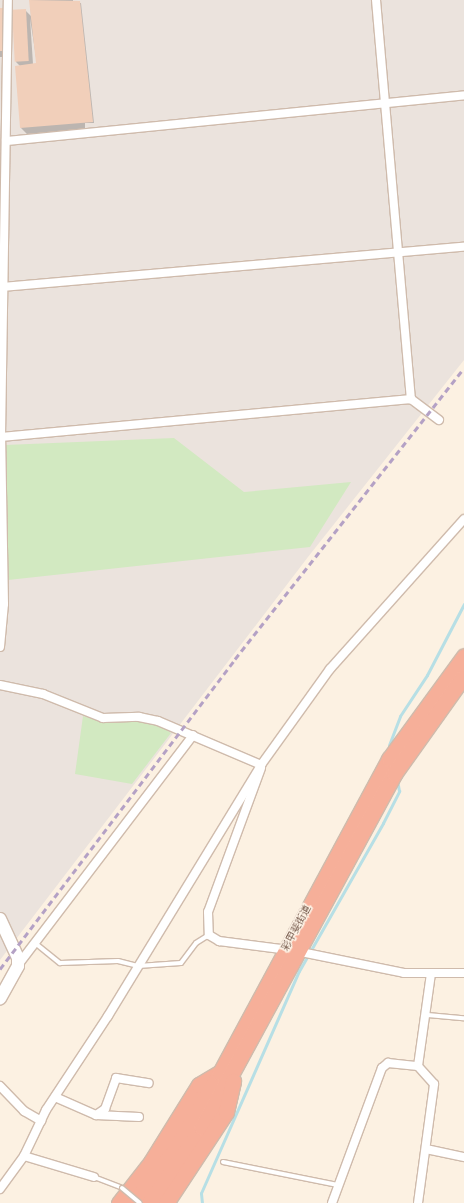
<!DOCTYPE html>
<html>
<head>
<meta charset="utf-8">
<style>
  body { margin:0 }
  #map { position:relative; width:464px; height:1203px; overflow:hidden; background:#fcf1e2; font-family:Barlow,"Noto Sans JP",sans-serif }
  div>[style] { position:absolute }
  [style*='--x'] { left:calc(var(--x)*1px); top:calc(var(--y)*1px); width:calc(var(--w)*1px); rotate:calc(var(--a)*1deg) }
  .industrial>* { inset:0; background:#ebe3dd }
  .green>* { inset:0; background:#d2e9c1 }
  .shadow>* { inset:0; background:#0003 }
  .stream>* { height:3px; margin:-1.5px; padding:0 1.5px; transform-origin:1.5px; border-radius:1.5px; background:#b7dfe5 }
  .building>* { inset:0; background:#f1cfba; transform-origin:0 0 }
  .roads { filter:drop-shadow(1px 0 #cfbbac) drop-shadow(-1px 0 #cfbbac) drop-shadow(0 1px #cfbbac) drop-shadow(0 -1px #cfbbac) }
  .lane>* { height:4px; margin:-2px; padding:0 2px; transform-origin:2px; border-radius:2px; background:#fff }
  .street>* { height:8px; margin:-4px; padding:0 4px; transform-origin:4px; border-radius:4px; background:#fff }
  .secondary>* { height:12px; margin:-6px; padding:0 6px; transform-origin:6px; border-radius:6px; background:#fff }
  .highway>* { height:15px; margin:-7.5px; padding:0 7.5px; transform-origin:7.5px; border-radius:7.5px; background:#f6af99 }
  .rail>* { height:3px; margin-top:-1.5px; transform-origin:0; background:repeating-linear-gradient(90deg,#b4a1c5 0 6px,transparent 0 10px) }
  .bridges { filter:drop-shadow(1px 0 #cfbbac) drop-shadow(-1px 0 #cfbbac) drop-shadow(0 1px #cfbbac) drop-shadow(0 -1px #cfbbac) }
  .lane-bridge>* { height:4px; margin:-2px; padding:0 2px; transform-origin:2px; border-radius:2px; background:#fff }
  span { translate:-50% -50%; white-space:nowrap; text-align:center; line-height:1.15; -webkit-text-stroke:3px #fff5e8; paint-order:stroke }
  .street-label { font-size:10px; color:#735749 }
</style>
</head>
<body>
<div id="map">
  <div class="industrial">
    <div style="clip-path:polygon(0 0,464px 0,464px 360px,308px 557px,0 960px)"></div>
  </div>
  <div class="green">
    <div style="clip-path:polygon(174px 438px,244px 492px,351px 482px,310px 547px,8px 580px,5px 445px)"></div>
    <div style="clip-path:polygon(83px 716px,103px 722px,138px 720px,157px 723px,171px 733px,132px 784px,75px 774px)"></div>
  </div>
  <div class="shadow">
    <div style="clip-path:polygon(evenodd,30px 0,73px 0,73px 3px,81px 3px,94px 123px,85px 123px,85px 129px,27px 134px,21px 128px,20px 66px,16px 62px,25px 10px,31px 16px,30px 0,30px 18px,37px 64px,33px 64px,30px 18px)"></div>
    <div style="clip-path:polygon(0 9px,9px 15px,8px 57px,0 57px)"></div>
  </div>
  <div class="stream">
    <div style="--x:389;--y:745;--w:31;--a:-69"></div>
    <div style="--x:400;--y:716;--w:49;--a:-56.6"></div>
    <div style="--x:427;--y:675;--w:80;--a:-62.5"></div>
    <div style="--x:202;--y:1203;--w:10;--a:-96"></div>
    <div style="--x:201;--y:1193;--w:243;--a:-66.2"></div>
    <div style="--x:299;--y:971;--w:170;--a:-60.4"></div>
    <div style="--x:383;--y:823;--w:36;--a:-63"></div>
    <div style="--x:399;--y:791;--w:11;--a:-100"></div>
  </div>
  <div class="building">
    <div style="clip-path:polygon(29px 0,80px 1px,93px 122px,20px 128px,15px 66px,36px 63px)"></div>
    <div style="clip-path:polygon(0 8px,3px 8px,2px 51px,0 51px)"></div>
    <div style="left:26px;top:9px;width:52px;height:14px;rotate:87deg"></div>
  </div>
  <div class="roads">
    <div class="lane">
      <div style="--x:35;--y:943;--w:32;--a:39"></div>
      <div style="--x:60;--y:963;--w:58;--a:-2"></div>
      <div style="--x:118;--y:961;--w:21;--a:14"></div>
      <div style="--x:138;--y:966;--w:43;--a:-4"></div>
      <div style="--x:181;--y:963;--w:25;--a:-53"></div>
      <div style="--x:196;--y:943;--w:15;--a:-32"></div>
      <div style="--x:427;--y:1015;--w:37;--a:5"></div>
      <div style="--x:223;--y:1162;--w:117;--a:11.3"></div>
      <div style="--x:94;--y:1177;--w:30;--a:21"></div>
    </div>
    <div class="street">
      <div style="--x:376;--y:0;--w:401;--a:85"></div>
      <div style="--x:6;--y:141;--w:460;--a:-5.7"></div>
      <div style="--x:3;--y:287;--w:463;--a:-5"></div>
      <div style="--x:1;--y:437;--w:412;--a:-5.3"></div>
      <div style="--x:411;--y:399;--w:35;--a:37"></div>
      <div style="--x:0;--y:647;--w:43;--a:-84.7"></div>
      <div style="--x:4;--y:604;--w:167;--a:-91"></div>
      <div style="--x:1;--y:437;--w:437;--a:-89.1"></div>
      <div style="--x:0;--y:685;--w:44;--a:11.8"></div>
      <div style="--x:43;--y:694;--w:65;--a:21.8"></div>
      <div style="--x:103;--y:718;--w:36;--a:-2"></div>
      <div style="--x:139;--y:717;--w:19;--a:12"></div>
      <div style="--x:158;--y:721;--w:112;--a:23.1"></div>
      <div style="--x:261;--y:768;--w:153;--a:110.2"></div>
      <div style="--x:208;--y:912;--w:23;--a:88"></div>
      <div style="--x:209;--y:935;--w:12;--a:31"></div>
      <div style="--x:219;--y:941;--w:78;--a:7.4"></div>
      <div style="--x:296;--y:951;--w:110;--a:11.5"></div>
      <div style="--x:404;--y:973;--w:60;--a:0"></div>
      <div style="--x:18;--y:965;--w:289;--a:-52.7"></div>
      <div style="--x:0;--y:1086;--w:35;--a:46"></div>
      <div style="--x:24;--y:1111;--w:20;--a:30"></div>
      <div style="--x:55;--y:1097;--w:45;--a:23.7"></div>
      <div style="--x:96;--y:1115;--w:11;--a:-34"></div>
      <div style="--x:105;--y:1109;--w:33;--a:-70"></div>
      <div style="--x:116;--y:1078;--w:33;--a:9"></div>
      <div style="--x:96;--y:1115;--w:43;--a:2.7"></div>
      <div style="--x:426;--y:1149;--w:39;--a:12"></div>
      <div style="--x:24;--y:1156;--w:73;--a:16.7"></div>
      <div style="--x:0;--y:1189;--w:41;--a:-54"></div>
      <div style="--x:24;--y:1156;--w:51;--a:-64.4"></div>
      <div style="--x:46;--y:1110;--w:113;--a:-56.6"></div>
      <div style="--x:108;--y:1016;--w:294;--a:-58.6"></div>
      <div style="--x:261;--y:765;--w:118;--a:-54.3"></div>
      <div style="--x:330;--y:669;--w:201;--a:-48.2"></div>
      <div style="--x:332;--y:1203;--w:144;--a:-69.7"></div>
      <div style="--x:382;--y:1068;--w:8;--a:-40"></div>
      <div style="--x:388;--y:1063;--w:30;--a:6"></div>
      <div style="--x:418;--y:1203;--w:120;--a:-82.3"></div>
      <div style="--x:434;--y:1084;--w:24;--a:-132"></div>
      <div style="--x:418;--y:1066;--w:94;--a:-82"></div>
    </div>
    <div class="secondary">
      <div style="--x:0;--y:919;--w:43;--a:65.2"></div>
      <div style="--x:18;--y:958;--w:8;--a:90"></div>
      <div style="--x:18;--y:966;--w:37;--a:119"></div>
    </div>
    <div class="highway">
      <div style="--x:119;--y:1203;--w:52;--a:-52"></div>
      <div style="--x:151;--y:1162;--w:91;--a:-58.1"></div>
      <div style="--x:199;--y:1085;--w:23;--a:-31"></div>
      <div style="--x:133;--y:1203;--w:66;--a:-51.7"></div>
      <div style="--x:174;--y:1151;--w:91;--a:-59.5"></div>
      <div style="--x:220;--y:1073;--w:357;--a:-61.7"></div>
      <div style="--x:389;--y:759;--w:127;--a:-53.9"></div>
      <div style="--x:149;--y:1203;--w:92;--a:-54.8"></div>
      <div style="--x:202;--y:1128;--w:403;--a:-61.5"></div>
      <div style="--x:394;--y:774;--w:120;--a:-54.5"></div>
      <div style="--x:166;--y:1203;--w:109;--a:-56.6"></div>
      <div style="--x:226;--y:1112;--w:32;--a:-77"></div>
    </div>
  </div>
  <div class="rail">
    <div style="--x:0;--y:969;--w:389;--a:-52.8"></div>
    <div style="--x:235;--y:659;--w:370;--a:-51.8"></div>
  </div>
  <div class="bridges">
    <div class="lane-bridge">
      <div style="--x:122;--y:1188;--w:23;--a:40"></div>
    </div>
  </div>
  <div class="street-label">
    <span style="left:296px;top:928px;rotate:-62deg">彩甲斐街道</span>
  </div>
</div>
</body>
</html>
